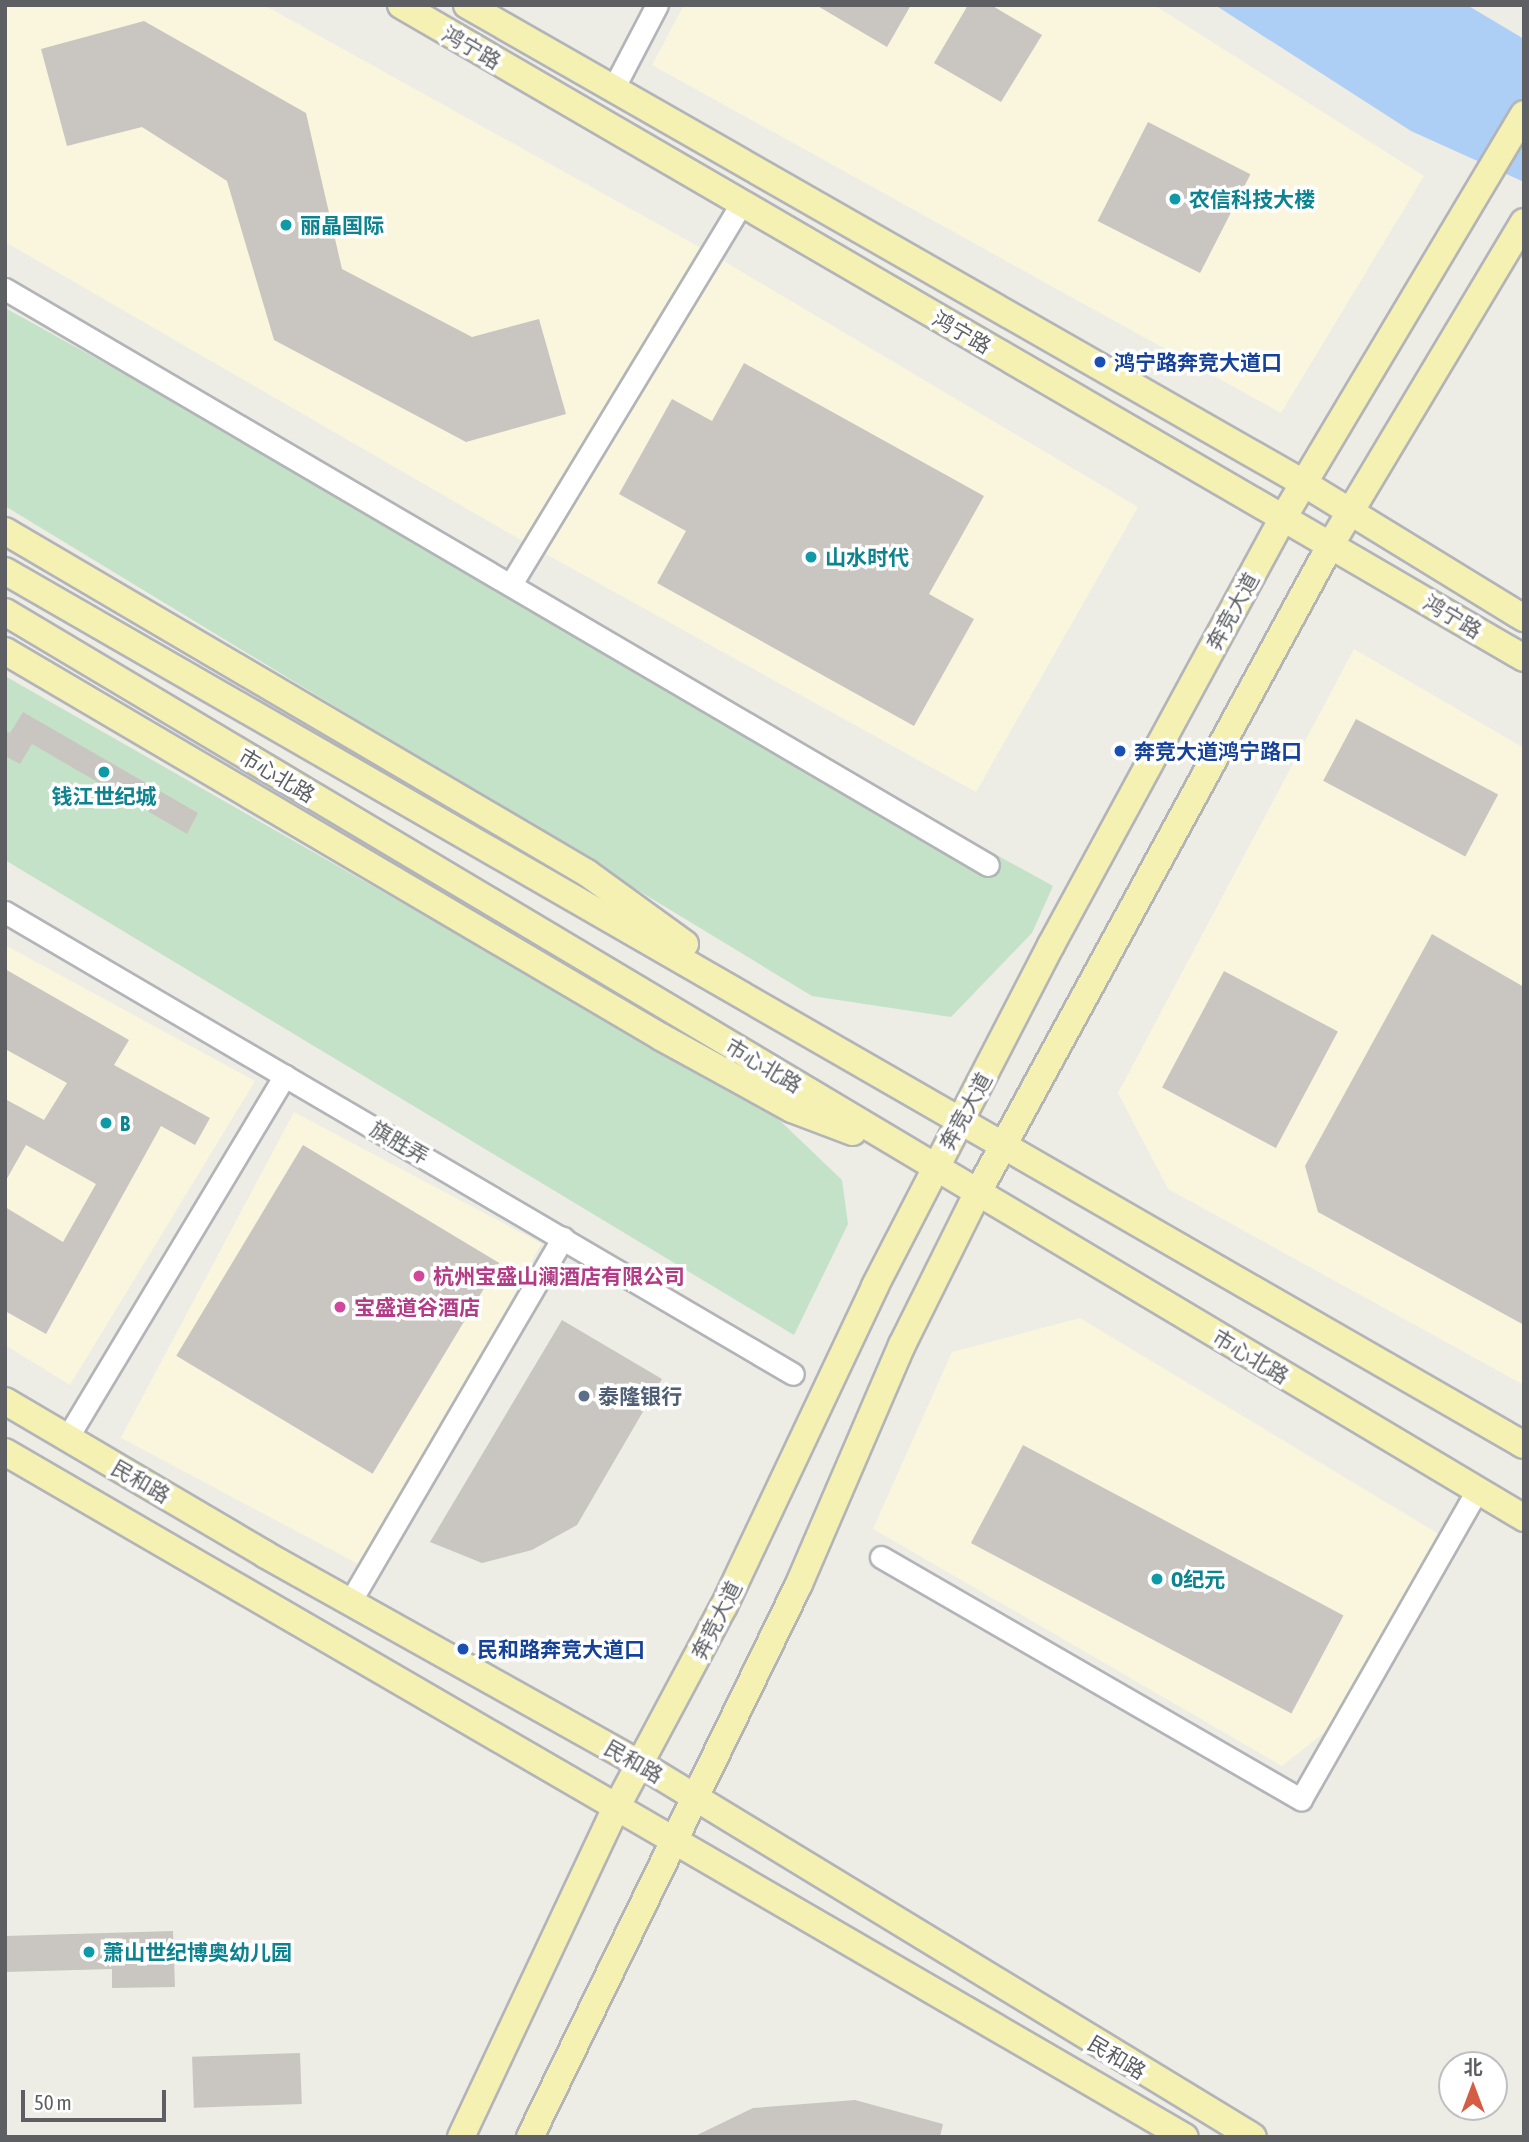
<!DOCTYPE html>
<html>
<head>
<meta charset="utf-8">
<style>
  body { margin:0 }
  #map { position:relative; width:1529px; height:2142px; overflow:hidden; background:#edece5; font-family:"Asap Condensed","Noto Sans SC",sans-serif }
  div>[style] { position:absolute }
  [style*='--x'] { left:calc(var(--x)*1px); top:calc(var(--y)*1px); width:calc(var(--w)*1px); rotate:calc(var(--a)*1deg) }
  .commercial>* { inset:0; background:#faf6dd; transform-origin:0 0 }
  .green>* { inset:0; background:#c4e2c7 }
  .water>* { inset:0; background:#adcff5 }
  .building>* { inset:0; background:#c9c6c1; transform-origin:0 0 }
  .roads { filter:drop-shadow(2px 0 #b2b4b8) drop-shadow(-2px 0 #b2b4b8) drop-shadow(0 2px #b2b4b8) drop-shadow(0 -2px #b2b4b8) }
  .minor>* { height:21px; margin:-10.5px; padding:0 10.5px; transform-origin:10.5px; border-radius:10.5px; background:#fff }
  .major>* { height:26px; margin:-13px; padding:0 13px; transform-origin:13px; border-radius:13px; background:#f5f1b2 }
  .dots>* { width:19px; height:19px; translate:-50% -50%; box-sizing:border-box; border:4px solid #fff; border-radius:50% }
  span { translate:-50% -50%; white-space:nowrap; text-align:center; line-height:1.15; -webkit-text-stroke:7px #fff; paint-order:stroke }
  .street-label { font-size:21px; color:#5d5f63 }
  .culture-label { font-size:21px; color:#0d838f; font-weight:700 }
  .left { translate:0 -50%; text-align:left }
  .transit-label { font-size:21px; color:#164399; font-weight:700 }
  .hotel-label { font-size:21px; color:#b23c85; font-weight:700 }
  .service-label { font-size:21px; color:#4e5e75; font-weight:700 }
  .frame { position:absolute; inset:0; border:7px solid #5d5f63; pointer-events:none }
  .north { position:absolute; left:1438px; top:2051px; width:70px; height:70px; box-sizing:border-box; background:#fff; border:2px solid #bebfc1; border-radius:50%; rotate:0deg; font-size:19px; font-weight:700; line-height:28px; text-align:center; color:#5d5f63 }
  .north::after { content:''; display:block; margin:auto; width:24px; height:32px; background:#d45d44; clip-path:polygon(50% 0,100% 100%,50% 72%,0 100%) }
  .scale { position:absolute; left:21px; top:2090px; width:145px; height:32px; box-sizing:border-box; border:4px solid #5d5f63; border-top:0; padding-left:9px; font-size:21px; line-height:24px; white-space:nowrap; color:#5d5f63; -webkit-text-stroke:5px #fff; paint-order:stroke }
</style>
</head>
<body>
<div id="map">
  <div class="commercial">
    <div style="clip-path:polygon(5px 5px,264px 5px,712px 254px,1138px 507px,976px 792px,533px 547px,5px 242px)"></div>
    <div style="clip-path:polygon(684px 5px,1154px 5px,1424px 176px,1281px 413px,652px 65px)"></div>
    <div style="clip-path:polygon(1354px 649px,1524px 748px,1524px 1385px,1168px 1189px,1118px 1093px)"></div>
    <div style="clip-path:polygon(5px 945px,255px 1081px,70px 1385px,5px 1345px)"></div>
    <div style="left:294px;top:1112px;width:280px;height:369px;rotate:28deg"></div>
    <div style="clip-path:polygon(1080px 1318px,1442px 1536px,1325px 1732px,1282px 1766px,873px 1529px,952px 1352px)"></div>
  </div>
  <div class="green">
    <div style="clip-path:polygon(5px 308px,1053px 886px,1032px 933px,951px 1017px,812px 996px,5px 506px)"></div>
    <div style="clip-path:polygon(5px 676px,774px 1115px,842px 1180px,848px 1224px,794px 1335px,5px 860px)"></div>
  </div>
  <div class="water">
    <div style="clip-path:polygon(1215px 5px,1467px 5px,1524px 39px,1524px 182px,1411px 131px)"></div>
  </div>
  <div class="building">
    <div style="clip-path:polygon(816px 5px,911px 5px,887px 47px)"></div>
    <div style="clip-path:polygon(968px 5px,991px 5px,1042px 35px,1001px 102px,934px 63px)"></div>
    <div style="clip-path:polygon(144px 21px,306px 113px,342px 269px,472px 337px,539px 319px,566px 414px,466px 442px,274px 340px,227px 181px,142px 127px,67px 146px,41px 49px)"></div>
    <div style="left:1148px;top:122px;width:115px;height:111px;rotate:27deg"></div>
    <div style="clip-path:polygon(744px 363px,984px 496px,929px 594px,974px 619px,914px 726px,657px 583px,686px 531px,619px 494px,672px 399px,712px 421px)"></div>
    <div style="clip-path:polygon(23px 712px,198px 813px,187px 834px,32px 744px,20px 764px,5px 756px,5px 730px,10px 733px)"></div>
    <div style="left:1356px;top:719px;width:161px;height:70px;rotate:28deg"></div>
    <div style="clip-path:polygon(1432px 934px,1524px 987px,1524px 1325px,1318px 1212px,1305px 1166px)"></div>
    <div style="clip-path:polygon(5px 969px,129px 1040px,114px 1065px,210px 1118px,195px 1145px,161px 1126px,46px 1334px,5px 1311px,5px 1207px,63px 1242px,96px 1184px,26px 1145px,5px 1182px,5px 1099px,44px 1120px,67px 1083px,5px 1049px)"></div>
    <div style="left:1224px;top:971px;width:129px;height:132px;rotate:28deg"></div>
    <div style="left:303px;top:1145px;width:229px;height:246px;rotate:31deg"></div>
    <div style="clip-path:polygon(562px 1320px,662px 1379px,577px 1525px,532px 1550px,482px 1563px,430px 1542px)"></div>
    <div style="left:1023px;top:1445px;width:363px;height:111px;rotate:28deg"></div>
    <div style="clip-path:polygon(173px 1931px,175px 1987px,112px 1988px,112px 1969px,5px 1972px,5px 1936px)"></div>
    <div style="left:300px;top:2053px;width:51px;height:108px;rotate:88deg"></div>
    <div style="clip-path:polygon(855px 2100px,943px 2124px,940px 2137px,693px 2137px,753px 2108px)"></div>
  </div>
  <div class="roads">
    <div class="minor">
      <div style="--x:613;--y:89;--w:95;--a:-62.4"></div>
      <div style="--x:5;--y:289;--w:1139;--a:30.37"></div>
      <div style="--x:511;--y:584;--w:446;--a:-58.8"></div>
      <div style="--x:5;--y:912;--w:913;--a:30.38"></div>
      <div style="--x:67;--y:1438;--w:423;--a:-59"></div>
      <div style="--x:881;--y:1557;--w:485;--a:30"></div>
      <div style="--x:1301;--y:1799;--w:356;--a:-60.3"></div>
      <div style="--x:350;--y:1602;--w:422;--a:-59.7"></div>
    </div>
    <div class="major">
      <div style="--x:401;--y:5;--w:1299;--a:30.18"></div>
      <div style="--x:467;--y:5;--w:965;--a:29.75"></div>
      <div style="--x:1305;--y:484;--w:257;--a:31.5"></div>
      <div style="--x:5;--y:531;--w:675;--a:30.44"></div>
      <div style="--x:587;--y:873;--w:121;--a:35.9"></div>
      <div style="--x:5;--y:571;--w:1752;--a:29.92"></div>
      <div style="--x:5;--y:612;--w:1769;--a:30.81"></div>
      <div style="--x:5;--y:651;--w:761;--a:30.47"></div>
      <div style="--x:661;--y:1037;--w:149;--a:28.8"></div>
      <div style="--x:792;--y:1109;--w:65;--a:20.7"></div>
      <div style="--x:5;--y:1401;--w:303;--a:30.5"></div>
      <div style="--x:266;--y:1555;--w:431;--a:29.2"></div>
      <div style="--x:642;--y:1765;--w:715;--a:31.33"></div>
      <div style="--x:5;--y:1452;--w:1364;--a:30.14"></div>
      <div style="--x:461;--y:2137;--w:364;--a:-64.8"></div>
      <div style="--x:616;--y:1808;--w:229;--a:-61.9"></div>
      <div style="--x:724;--y:1606;--w:354;--a:-64.7"></div>
      <div style="--x:875;--y:1286;--w:384;--a:-62.7"></div>
      <div style="--x:1051;--y:945;--w:486;--a:-61.5"></div>
      <div style="--x:1283;--y:518;--w:470;--a:-59.2"></div>
      <div style="--x:530;--y:2137;--w:615;--a:-64.06"></div>
      <div style="--x:799;--y:1584;--w:260;--a:-66.7"></div>
      <div style="--x:902;--y:1345;--w:173;--a:-63.6"></div>
      <div style="--x:979;--y:1190;--w:736;--a:-61.41"></div>
      <div style="--x:1331;--y:544;--w:375;--a:-59.1"></div>
    </div>
  </div>
  <div class="dots">
    <div style="left:1175px;top:199px;background:#0f9aa8"></div>
    <div style="left:286px;top:225px;background:#0f9aa8"></div>
    <div style="left:1100px;top:362px;background:#1a4fb4"></div>
    <div style="left:811px;top:557px;background:#0f9aa8"></div>
    <div style="left:1120px;top:751px;background:#1a4fb4"></div>
    <div style="left:104px;top:772px;background:#0f9aa8"></div>
    <div style="left:106px;top:1123px;background:#0f9aa8"></div>
    <div style="left:419px;top:1276px;background:#d1479c"></div>
    <div style="left:340px;top:1307px;background:#d1479c"></div>
    <div style="left:584px;top:1396px;background:#5c6f8a"></div>
    <div style="left:1157px;top:1579px;background:#0f9aa8"></div>
    <div style="left:463px;top:1649px;background:#1a4fb4"></div>
    <div style="left:89px;top:1952px;background:#0f9aa8"></div>
  </div>
  <div class="street-label">
    <span style="left:472px;top:47px;rotate:30deg">鸿宁路</span>
    <span style="left:962px;top:332px;rotate:30deg">鸿宁路</span>
    <span style="left:1232px;top:611px;rotate:-61deg">奔竞大道</span>
    <span style="left:1453px;top:616px;rotate:31deg">鸿宁路</span>
    <span style="left:277px;top:775px;rotate:31deg">市心北路</span>
    <span style="left:764px;top:1065px;rotate:31deg">市心北路</span>
    <span style="left:965px;top:1111px;rotate:-61deg">奔竞大道</span>
    <span style="left:400px;top:1142px;rotate:30deg">旗胜弄</span>
    <span style="left:1251px;top:1356px;rotate:31deg">市心北路</span>
    <span style="left:141px;top:1481px;rotate:30deg">民和路</span>
    <span style="left:716px;top:1620px;rotate:-63deg">奔竞大道</span>
    <span style="left:634px;top:1761px;rotate:30deg">民和路</span>
    <span style="left:1117px;top:2057px;rotate:31deg">民和路</span>
  </div>
  <div class="culture-label">
    <span class="left" style="left:1189px;top:199px">农信科技大楼</span>
    <span class="left" style="left:300px;top:225px">丽晶国际</span>
    <span class="left" style="left:825px;top:557px">山水时代</span>
    <span style="left:104px;top:796px">钱江世纪城</span>
    <span class="left" style="left:120px;top:1123px">B</span>
    <span class="left" style="left:1171px;top:1579px">O纪元</span>
    <span class="left" style="left:103px;top:1952px">萧山世纪博奥幼儿园</span>
  </div>
  <div class="transit-label">
    <span class="left" style="left:1114px;top:362px">鸿宁路奔竞大道口</span>
    <span class="left" style="left:1134px;top:751px">奔竞大道鸿宁路口</span>
    <span class="left" style="left:477px;top:1649px">民和路奔竞大道口</span>
  </div>
  <div class="hotel-label">
    <span class="left" style="left:433px;top:1276px">杭州宝盛山澜酒店有限公司</span>
    <span class="left" style="left:354px;top:1307px">宝盛道谷酒店</span>
  </div>
  <div class="service-label">
    <span class="left" style="left:598px;top:1396px">泰隆银行</span>
  </div>
  <div class="frame"></div>
  <div class="north">北</div>
  <div class="scale">50 m</div>
</div>
</body>
</html>
